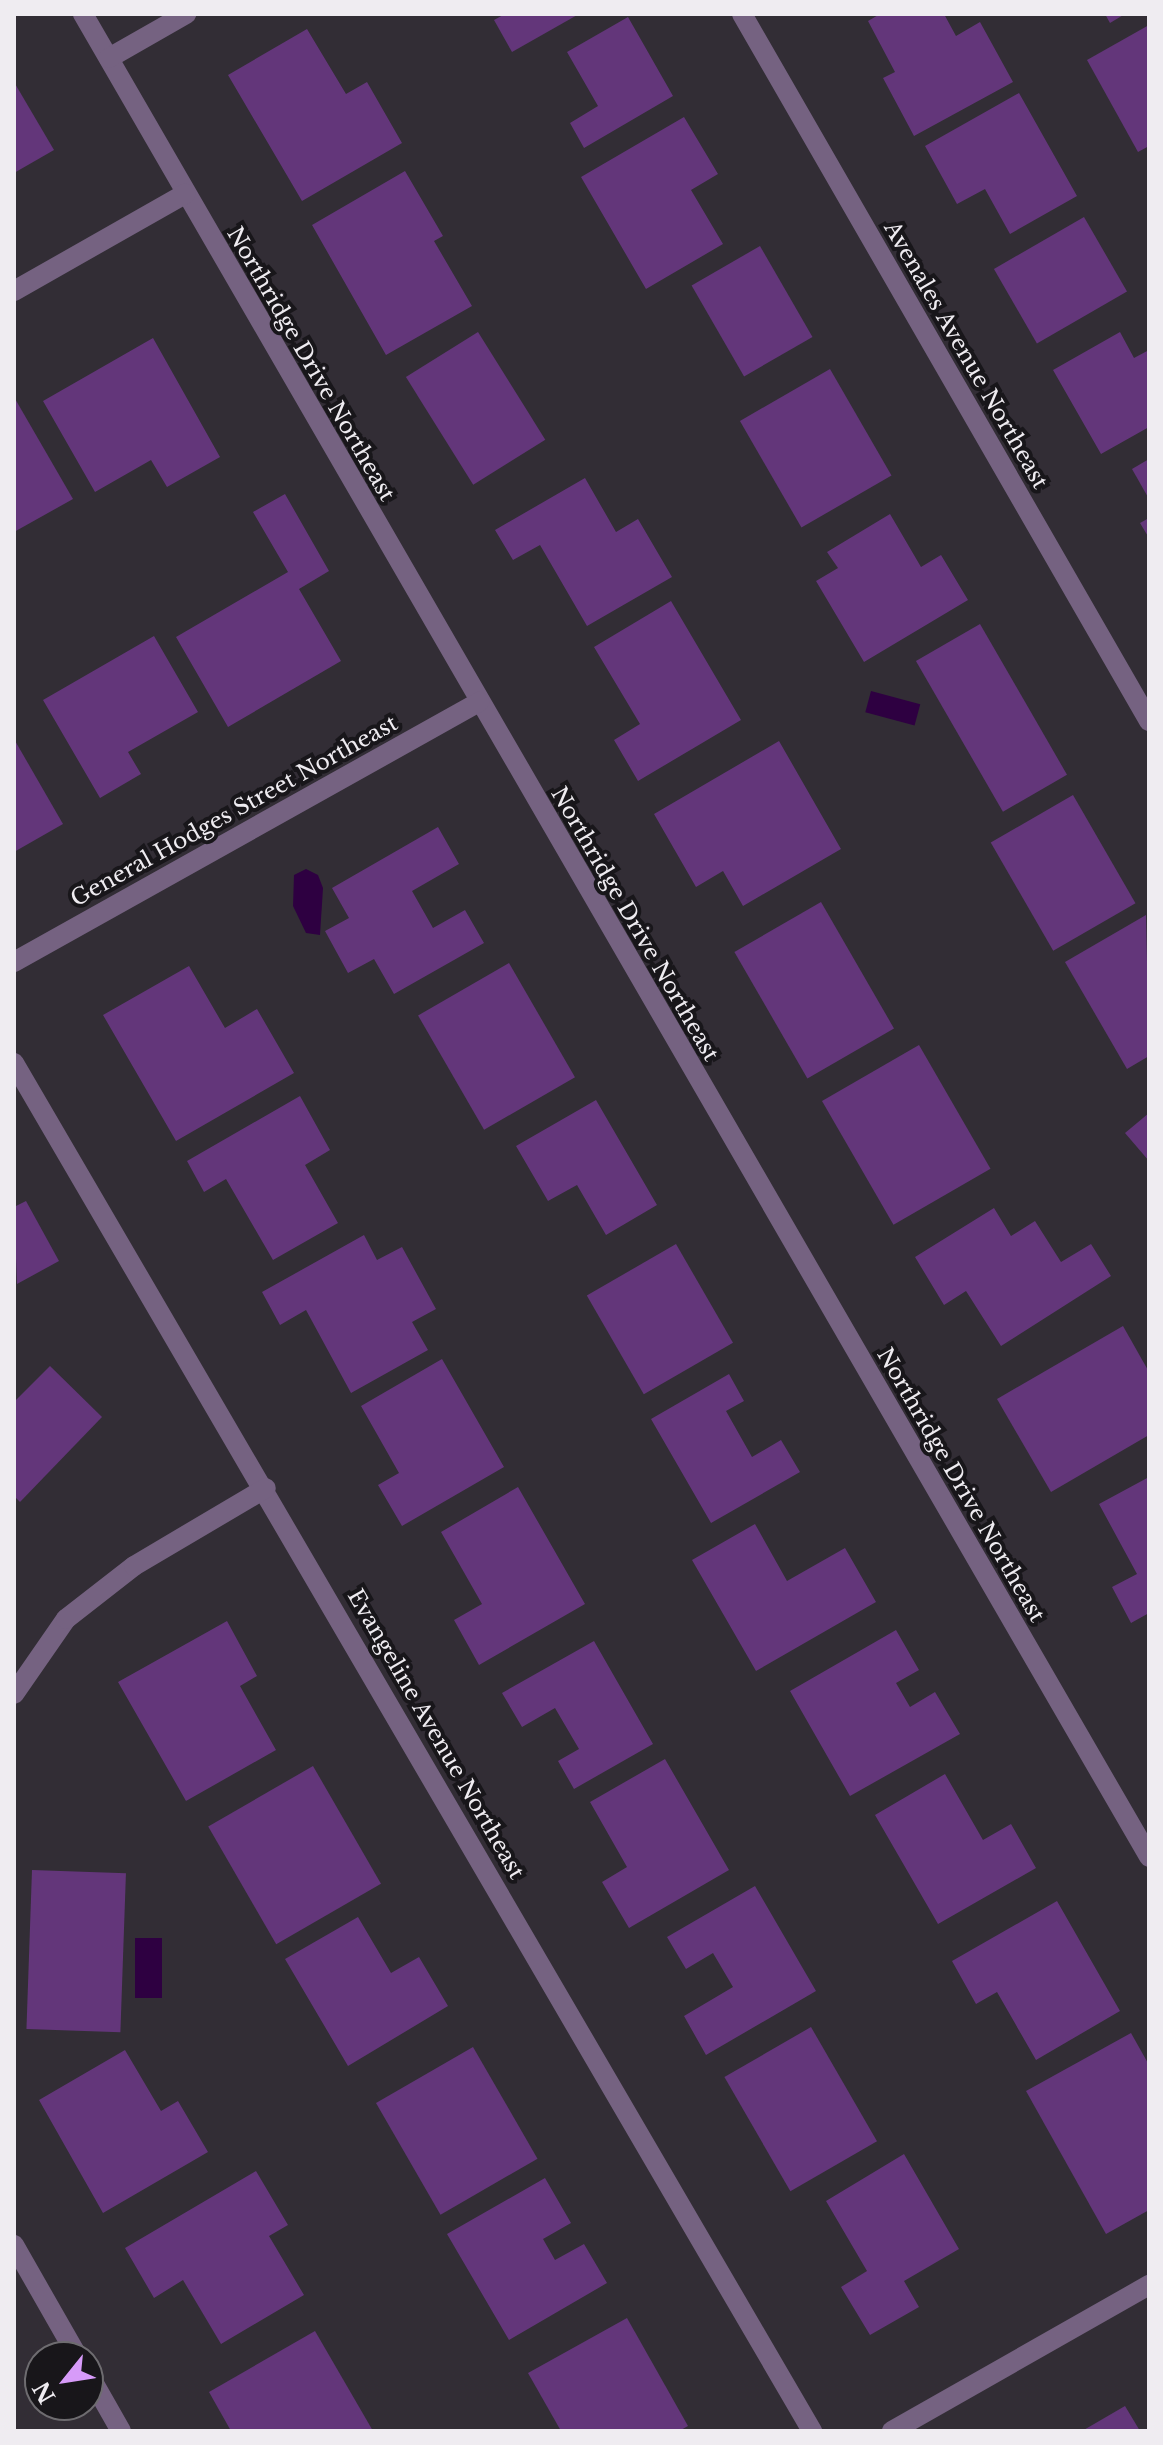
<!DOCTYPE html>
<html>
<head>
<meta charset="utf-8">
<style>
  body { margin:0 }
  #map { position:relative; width:1163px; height:2445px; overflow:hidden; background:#322d35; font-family:"Libre Baskerville",serif }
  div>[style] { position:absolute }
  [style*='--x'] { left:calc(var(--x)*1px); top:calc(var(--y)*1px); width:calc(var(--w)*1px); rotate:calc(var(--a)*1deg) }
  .water>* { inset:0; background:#2e0041; transform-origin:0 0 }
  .building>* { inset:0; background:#63367a; transform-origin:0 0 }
  .street>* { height:20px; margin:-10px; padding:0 10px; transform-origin:10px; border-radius:10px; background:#756281 }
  span { translate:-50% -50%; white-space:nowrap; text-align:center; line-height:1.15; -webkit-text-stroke:8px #18161a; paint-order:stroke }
  .street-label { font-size:22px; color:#efecf1 }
  .frame { position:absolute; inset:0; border:16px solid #efecf1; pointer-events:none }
  .north { position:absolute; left:24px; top:2341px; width:80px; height:80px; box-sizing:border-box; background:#18161a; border:2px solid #6e6c70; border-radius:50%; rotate:240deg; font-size:22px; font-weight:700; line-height:32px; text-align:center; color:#efecf1 }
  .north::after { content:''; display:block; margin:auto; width:28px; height:36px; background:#d79bf9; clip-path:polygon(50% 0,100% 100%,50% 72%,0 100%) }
</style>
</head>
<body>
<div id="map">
  <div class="water">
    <div style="left:871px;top:691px;width:51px;height:22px;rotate:15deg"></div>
    <div style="clip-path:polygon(306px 869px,318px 875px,323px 888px,320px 935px,306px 933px,293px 906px,294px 875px)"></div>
    <div style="left:135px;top:1938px;width:27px;height:60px"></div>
  </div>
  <div class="building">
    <div style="clip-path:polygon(505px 14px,579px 14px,512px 52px,494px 20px)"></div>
    <div style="clip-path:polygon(880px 14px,944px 14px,956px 36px,980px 22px,1013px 82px,914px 136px,883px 78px,895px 72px,868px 21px)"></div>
    <div style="clip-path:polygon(1105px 14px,1125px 14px,1110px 23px)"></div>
    <div style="clip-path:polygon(628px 17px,673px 96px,584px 148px,570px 123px,598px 106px,567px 52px)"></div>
    <div style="clip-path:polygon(1149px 25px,1149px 146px,1138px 152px,1087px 60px)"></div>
    <div style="clip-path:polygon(307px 29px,346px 94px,367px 82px,402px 143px,302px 201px,228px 75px)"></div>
    <div style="clip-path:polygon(14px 82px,54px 150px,14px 173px)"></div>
    <div style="clip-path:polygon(1019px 93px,1077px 196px,1010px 234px,985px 189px,957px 204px,925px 146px)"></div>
    <div style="clip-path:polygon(684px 117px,718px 174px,691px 190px,723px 244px,646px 289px,581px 177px)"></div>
    <div style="clip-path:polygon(405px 171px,443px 236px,434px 241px,472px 306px,386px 355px,312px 225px)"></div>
    <div style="left:1084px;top:217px;width:86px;height:104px;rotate:60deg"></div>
    <div style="left:760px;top:246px;width:105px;height:79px;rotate:60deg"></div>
    <div style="left:478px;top:332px;width:127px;height:85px;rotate:58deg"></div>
    <div style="clip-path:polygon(1120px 332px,1134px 358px,1149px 350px,1149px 427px,1101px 454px,1053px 370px)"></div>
    <div style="clip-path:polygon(153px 338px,220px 457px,167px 487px,151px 460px,95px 492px,43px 401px)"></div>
    <div style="left:830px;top:369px;width:123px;height:104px;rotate:60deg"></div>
    <div style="clip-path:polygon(14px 397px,73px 499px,14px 532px)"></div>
    <div style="clip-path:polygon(1149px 459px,1149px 499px,1132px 469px)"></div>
    <div style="clip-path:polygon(585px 478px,616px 532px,638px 519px,672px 577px,587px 626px,540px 545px,513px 560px,495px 530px)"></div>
    <div style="clip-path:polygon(285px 494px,329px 571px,299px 589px,341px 661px,228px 727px,176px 637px,288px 572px,253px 512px)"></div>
    <div style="clip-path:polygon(890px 514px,921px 567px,941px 555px,968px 600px,864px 662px,816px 581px,838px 568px,827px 552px)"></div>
    <div style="clip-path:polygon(1149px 518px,1149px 538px,1140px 523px)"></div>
    <div style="clip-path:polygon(671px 601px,741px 720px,638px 781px,614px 740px,640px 724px,594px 647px)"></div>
    <div style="left:980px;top:624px;width:174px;height:74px;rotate:60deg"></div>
    <div style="clip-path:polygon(154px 636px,198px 712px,128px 752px,141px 774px,100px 798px,43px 700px)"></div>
    <div style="clip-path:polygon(14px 739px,63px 824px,14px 852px)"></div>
    <div style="clip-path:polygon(779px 741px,841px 849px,743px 906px,723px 871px,696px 887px,654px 814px)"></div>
    <div style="left:1073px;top:795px;width:125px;height:95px;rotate:60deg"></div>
    <div style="clip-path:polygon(438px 827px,459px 864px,412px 891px,433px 928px,465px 910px,484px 943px,394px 994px,374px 959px,348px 973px,325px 931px,349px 918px,332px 888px)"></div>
    <div style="left:821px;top:902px;width:146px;height:100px;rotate:60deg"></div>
    <div style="clip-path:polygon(1146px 915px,1149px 1056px,1127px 1069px,1065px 962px)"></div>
    <div style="left:509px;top:963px;width:132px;height:105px;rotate:60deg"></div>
    <div style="clip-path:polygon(189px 966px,225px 1028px,257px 1009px,294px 1073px,176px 1141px,103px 1015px)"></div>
    <div style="left:919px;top:1045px;width:143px;height:112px;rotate:60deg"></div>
    <div style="clip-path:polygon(300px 1096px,330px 1150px,305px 1165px,338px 1223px,273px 1260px,226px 1179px,204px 1192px,187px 1161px)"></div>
    <div style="clip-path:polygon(596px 1100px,657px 1205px,606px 1235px,577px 1185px,548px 1201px,516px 1146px)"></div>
    <div style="clip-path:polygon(1149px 1113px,1149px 1161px,1125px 1133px)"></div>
    <div style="clip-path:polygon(26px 1201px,59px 1261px,17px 1284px,14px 1207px)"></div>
    <div style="clip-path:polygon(994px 1208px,1011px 1236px,1035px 1221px,1061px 1262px,1091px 1244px,1111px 1276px,1001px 1346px,966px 1291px,944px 1305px,915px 1257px)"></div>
    <div style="clip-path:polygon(364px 1235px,377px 1260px,402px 1247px,436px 1309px,412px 1322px,428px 1350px,351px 1393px,306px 1310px,280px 1325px,262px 1292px)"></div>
    <div style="left:676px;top:1244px;width:114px;height:103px;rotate:60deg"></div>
    <div style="clip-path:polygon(1123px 1326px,1149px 1372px,1149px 1435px,1051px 1492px,997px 1399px)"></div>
    <div style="clip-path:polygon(442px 1359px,504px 1467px,402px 1526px,378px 1485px,399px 1473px,361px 1406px)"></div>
    <div style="clip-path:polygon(50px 1366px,102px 1417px,20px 1502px,14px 1496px,14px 1402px)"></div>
    <div style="clip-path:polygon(729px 1374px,744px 1401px,726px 1411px,752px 1457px,781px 1440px,800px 1472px,711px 1523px,651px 1419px)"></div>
    <div style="clip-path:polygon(1149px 1477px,1149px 1613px,1131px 1623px,1112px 1587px,1137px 1574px,1099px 1504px)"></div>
    <div style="clip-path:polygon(518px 1487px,585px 1604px,479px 1665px,454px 1620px,482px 1604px,441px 1532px)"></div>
    <div style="clip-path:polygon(755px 1524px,787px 1581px,845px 1548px,876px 1602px,756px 1671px,692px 1560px)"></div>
    <div style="clip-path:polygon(227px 1621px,257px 1676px,240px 1686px,276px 1750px,186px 1801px,118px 1682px)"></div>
    <div style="clip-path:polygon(896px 1630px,919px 1670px,896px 1683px,910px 1707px,935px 1692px,960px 1734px,850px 1796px,790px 1691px)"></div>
    <div style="clip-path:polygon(594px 1641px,653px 1744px,574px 1789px,558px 1761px,579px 1749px,555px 1708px,522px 1727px,502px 1693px)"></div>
    <div style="clip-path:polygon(665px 1759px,729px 1870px,629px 1928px,602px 1882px,627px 1867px,590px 1802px)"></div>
    <div style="left:313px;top:1766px;width:136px;height:121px;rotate:60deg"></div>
    <div style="clip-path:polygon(945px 1774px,983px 1840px,1011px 1824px,1036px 1868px,938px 1924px,875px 1815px)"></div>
    <div style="left:32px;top:1870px;width:94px;height:159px;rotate:2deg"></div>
    <div style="clip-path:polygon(755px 1886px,816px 1991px,706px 2055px,684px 2016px,733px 1987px,713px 1953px,686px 1969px,667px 1937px)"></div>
    <div style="clip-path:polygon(1057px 1901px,1120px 2011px,1036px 2060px,997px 1992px,976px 2004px,952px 1961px)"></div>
    <div style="clip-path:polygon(358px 1917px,391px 1973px,419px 1957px,448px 2006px,348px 2066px,285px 1959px)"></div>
    <div style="left:811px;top:2027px;width:132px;height:100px;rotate:60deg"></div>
    <div style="clip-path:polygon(1131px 2033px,1149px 2065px,1149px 2210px,1106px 2234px,1026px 2091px)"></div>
    <div style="left:473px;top:2047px;width:129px;height:112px;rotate:60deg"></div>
    <div style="clip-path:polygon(125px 2050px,161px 2111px,178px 2101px,208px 2152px,103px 2213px,39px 2100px)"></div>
    <div style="clip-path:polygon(904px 2154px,959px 2249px,904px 2281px,919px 2307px,870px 2335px,841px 2287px,867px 2271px,826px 2201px)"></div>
    <div style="clip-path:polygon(256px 2171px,288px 2225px,269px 2236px,304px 2295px,221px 2344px,183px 2280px,154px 2298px,125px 2248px)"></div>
    <div style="clip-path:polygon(545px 2178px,571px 2223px,543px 2239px,555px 2260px,584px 2244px,607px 2283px,509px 2340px,447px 2234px)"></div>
    <div style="clip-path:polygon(627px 2318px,688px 2426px,679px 2431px,561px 2431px,528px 2373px)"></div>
    <div style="clip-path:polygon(315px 2331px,373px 2431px,231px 2431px,209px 2392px)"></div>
    <div style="clip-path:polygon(1125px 2406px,1140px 2431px,1082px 2431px)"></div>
  </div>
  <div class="street">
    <div style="--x:83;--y:14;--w:2129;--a:59.95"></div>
    <div style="--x:742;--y:14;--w:816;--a:60.07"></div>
    <div style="--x:109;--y:58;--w:89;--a:-29.7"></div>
    <div style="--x:14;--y:291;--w:197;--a:-29.6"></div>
    <div style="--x:14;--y:962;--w:533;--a:-29.21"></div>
    <div style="--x:14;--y:1063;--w:1584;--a:59.74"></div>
    <div style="--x:14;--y:1694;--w:91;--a:-55.3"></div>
    <div style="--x:66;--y:1619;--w:86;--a:-37.9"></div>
    <div style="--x:134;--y:1566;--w:153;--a:-30.6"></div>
    <div style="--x:14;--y:2245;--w:129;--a:60.3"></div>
    <div style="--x:88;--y:2373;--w:67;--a:60.4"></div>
    <div style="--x:892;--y:2431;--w:296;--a:-29.6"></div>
  </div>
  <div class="street-label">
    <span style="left:966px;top:355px;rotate:60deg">Avenales Avenue Northeast</span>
    <span style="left:311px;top:364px;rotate:60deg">Northridge Drive Northeast</span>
    <span style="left:234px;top:811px;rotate:-29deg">General Hodges Street Northeast</span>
    <span style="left:635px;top:924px;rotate:60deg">Northridge Drive Northeast</span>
    <span style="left:961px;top:1485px;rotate:60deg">Northridge Drive Northeast</span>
    <span style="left:436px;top:1734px;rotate:60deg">Evangeline Avenue Northeast</span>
  </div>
  <div class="frame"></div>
  <div class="north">N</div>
</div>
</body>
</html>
